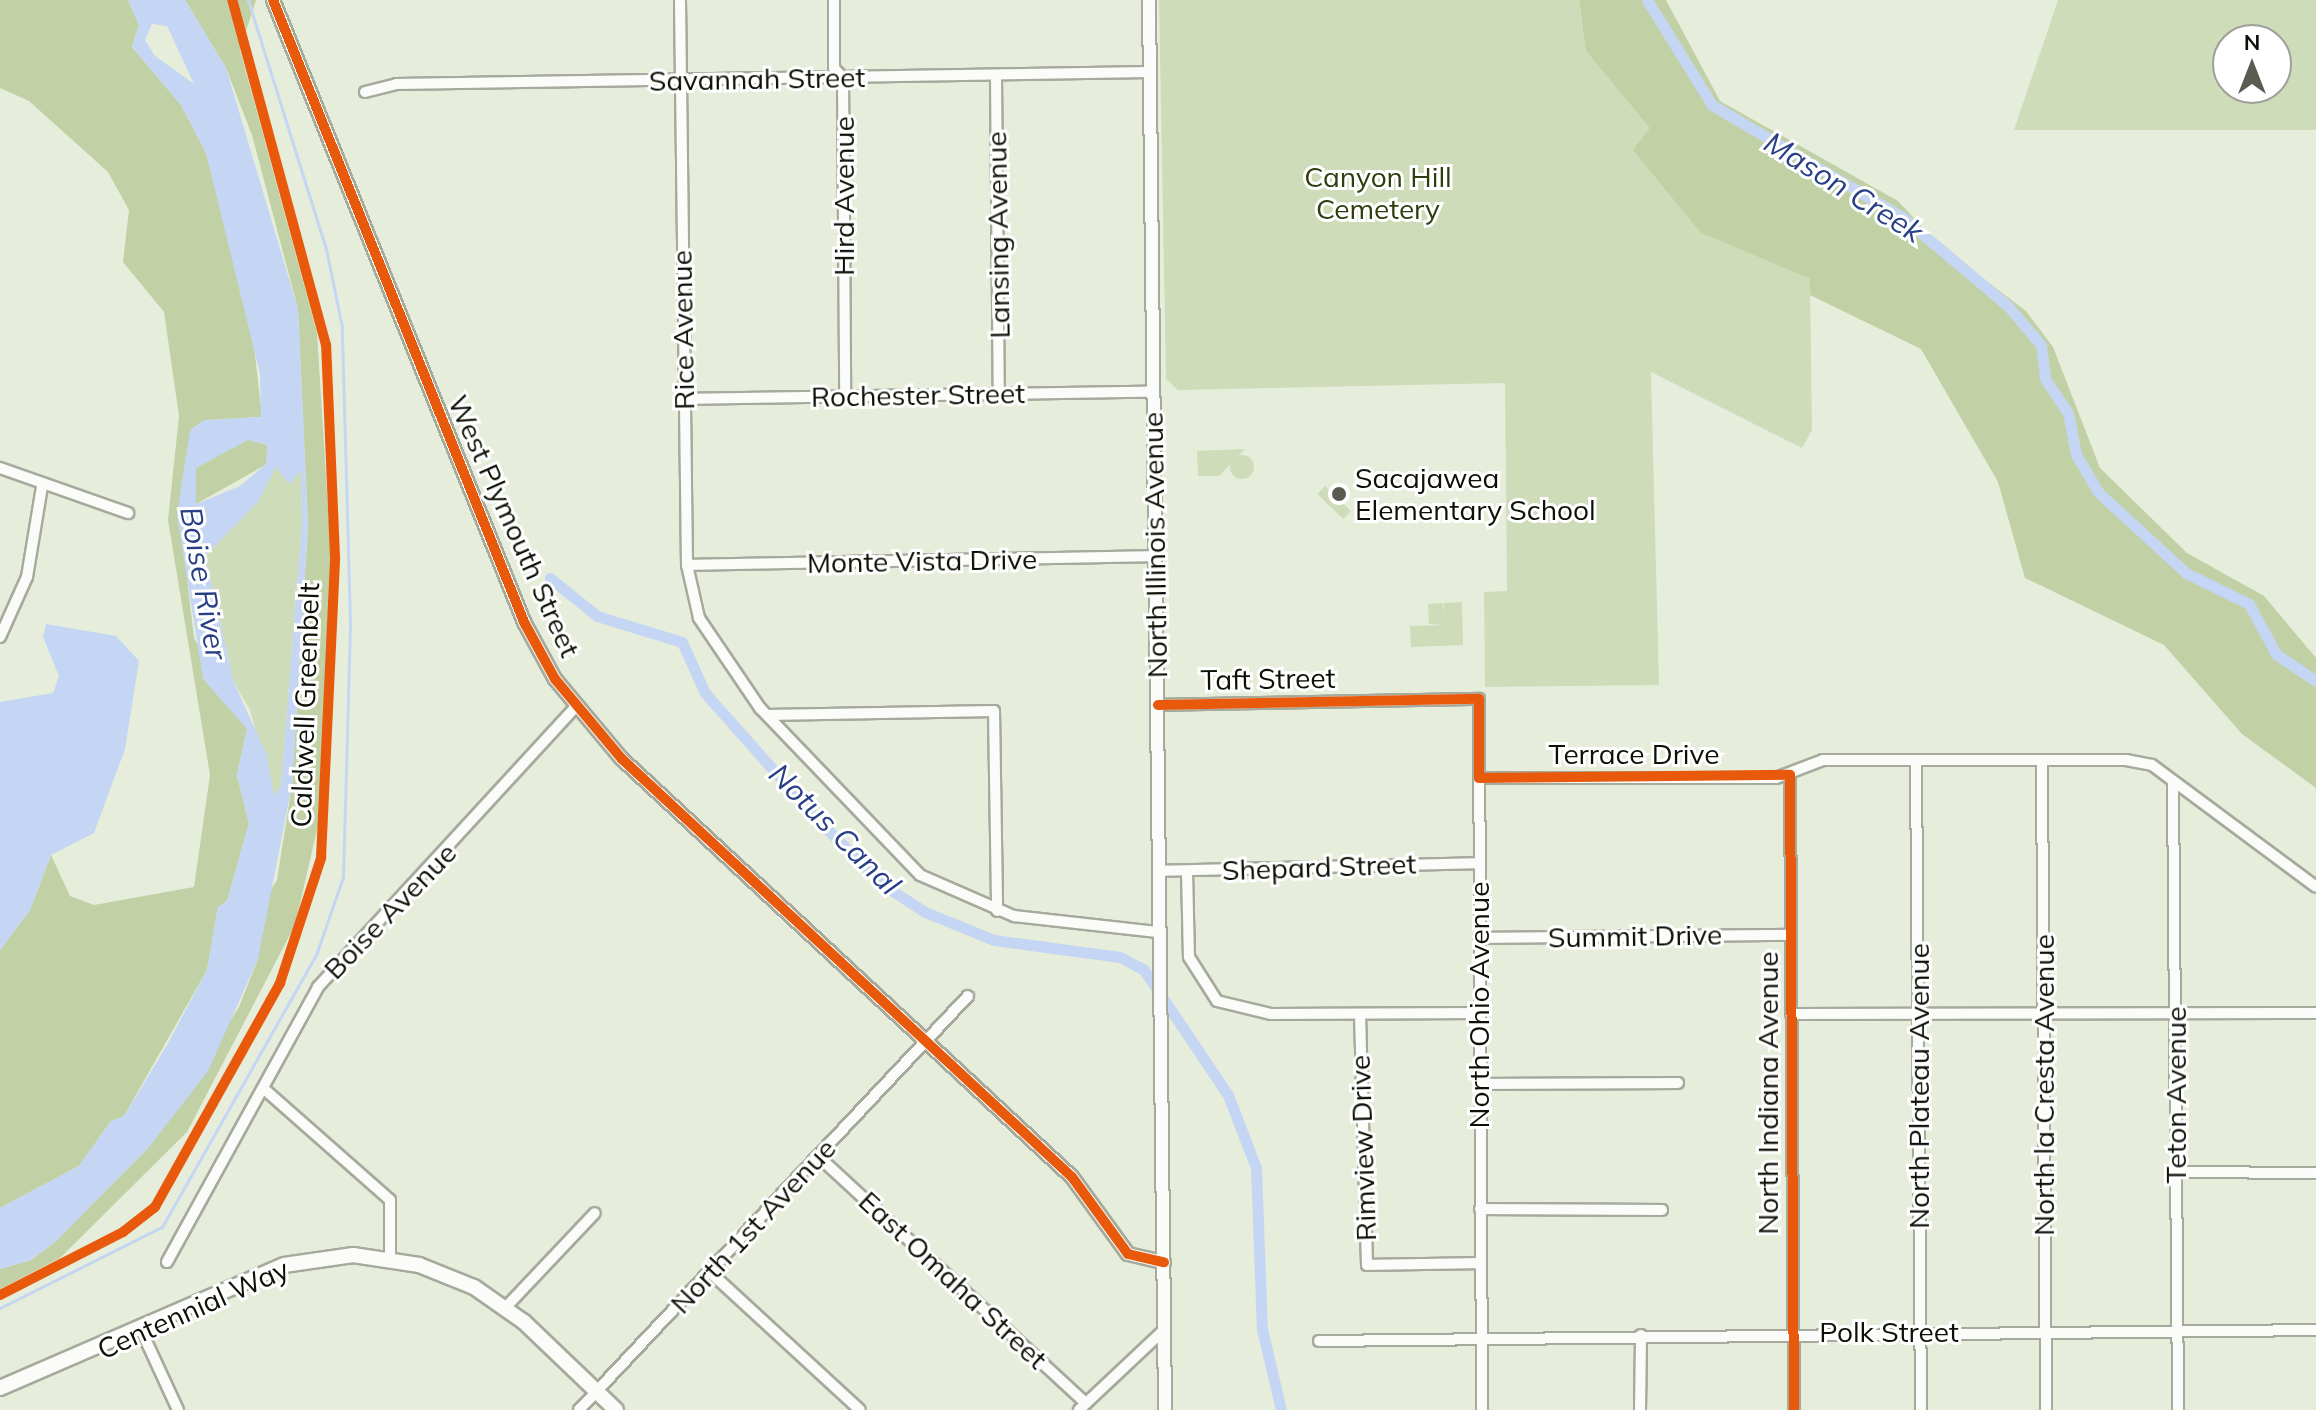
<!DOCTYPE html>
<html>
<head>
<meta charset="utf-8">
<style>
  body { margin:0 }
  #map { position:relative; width:2316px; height:1410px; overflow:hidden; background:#e6eddb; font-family:Mulish,sans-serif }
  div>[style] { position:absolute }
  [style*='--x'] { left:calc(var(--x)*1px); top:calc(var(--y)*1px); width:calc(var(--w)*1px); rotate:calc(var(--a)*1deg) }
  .green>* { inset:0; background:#cfdcba; transform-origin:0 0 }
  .round { border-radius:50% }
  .forest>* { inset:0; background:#c1d1a5 }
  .water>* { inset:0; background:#c5d6f4 }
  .stream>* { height:3px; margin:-1.5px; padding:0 1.5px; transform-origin:1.5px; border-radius:1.5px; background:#c5d6f4 }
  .canal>* { height:11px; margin:-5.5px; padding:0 5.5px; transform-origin:5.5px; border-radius:5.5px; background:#c5d6f4 }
  .roads { filter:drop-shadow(2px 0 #a5aa9c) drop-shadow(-2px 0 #a5aa9c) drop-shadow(0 2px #a5aa9c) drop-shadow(0 -2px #a5aa9c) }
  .minor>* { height:10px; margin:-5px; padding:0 5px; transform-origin:5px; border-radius:5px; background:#fbfcfa }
  .tertiary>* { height:12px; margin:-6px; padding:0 6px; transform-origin:6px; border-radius:6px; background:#fbfcfa }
  .secondary>* { height:14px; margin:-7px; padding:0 7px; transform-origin:7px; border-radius:7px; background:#fbfcfa }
  .cycleway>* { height:10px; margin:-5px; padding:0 5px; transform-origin:5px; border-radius:5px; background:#e8590c }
  .dots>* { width:22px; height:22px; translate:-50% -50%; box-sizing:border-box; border:4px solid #fff; border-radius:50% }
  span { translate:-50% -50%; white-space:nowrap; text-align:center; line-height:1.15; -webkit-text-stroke:6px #fff; paint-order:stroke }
  .street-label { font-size:28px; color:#0d1006 }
  .park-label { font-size:28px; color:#2f3e0c }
  .poi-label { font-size:28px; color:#0d1006 }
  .left { translate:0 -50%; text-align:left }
  .water-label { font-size:30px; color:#273f85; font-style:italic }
  .north { position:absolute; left:2212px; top:24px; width:80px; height:80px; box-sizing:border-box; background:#fff; border:2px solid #9e9f9b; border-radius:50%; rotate:0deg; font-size:22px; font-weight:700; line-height:32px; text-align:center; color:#0d1006 }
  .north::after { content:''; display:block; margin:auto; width:28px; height:36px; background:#595d51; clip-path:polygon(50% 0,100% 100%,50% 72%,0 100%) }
</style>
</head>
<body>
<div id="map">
  <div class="green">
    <div style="clip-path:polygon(1159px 0,1579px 0,1586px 51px,1651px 128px,1701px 233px,1810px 279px,1812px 430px,1802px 448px,1651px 372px,1659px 685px,1485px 687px,1484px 592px,1507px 591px,1505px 383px,1178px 390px,1166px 379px)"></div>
    <div style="clip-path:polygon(evenodd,2058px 0,2316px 0,2316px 130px,2014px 130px,2058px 0,2228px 40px,2276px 40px,2276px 88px,2228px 88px,2228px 40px)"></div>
    <div style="clip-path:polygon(1245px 449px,1219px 476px,1198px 476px,1197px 451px)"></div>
    <div class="round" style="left:1230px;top:455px;width:24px;height:24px"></div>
    <div style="clip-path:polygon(276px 467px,295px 476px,301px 469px,302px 524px,281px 786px,274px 796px,250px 710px,234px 683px,205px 556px,257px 503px)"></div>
    <div style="left:1325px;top:486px;width:36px;height:11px;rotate:44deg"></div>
    <div style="clip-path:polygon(1462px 602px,1463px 645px,1411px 647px,1410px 626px,1445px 625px,1429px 624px,1428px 604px,1443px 603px,1444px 615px,1444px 603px)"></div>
  </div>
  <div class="forest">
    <div style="clip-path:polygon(0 0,128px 0,139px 25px,132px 47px,181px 105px,206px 153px,251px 319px,262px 417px,205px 420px,190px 430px,185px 561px,194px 638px,247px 729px,237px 775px,249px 823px,227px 901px,218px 907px,207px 970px,124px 1116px,111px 1121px,79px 1166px,0 1208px,0 950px,30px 910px,51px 855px,70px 896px,94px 905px,194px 887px,210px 775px,168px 520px,179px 416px,164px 312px,123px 262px,129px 210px,108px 172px,29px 101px,0 88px)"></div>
    <div style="clip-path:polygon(185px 0,256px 0,240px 50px,317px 333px,331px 556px,319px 821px,295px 925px,187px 1132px,60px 1258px,0 1289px,0 1269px,31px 1260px,55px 1242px,149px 1147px,239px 1007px,258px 959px,267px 896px,277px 880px,292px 785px,308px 525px,298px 309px,252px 135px,226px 68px)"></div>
    <div style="clip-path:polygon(1579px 0,1666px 0,1720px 101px,1898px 201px,1939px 245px,2026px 311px,2053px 347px,2100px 468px,2187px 553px,2264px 596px,2316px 658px,2316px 788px,2242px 734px,2164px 645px,2025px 578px,1998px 482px,1921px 349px,1810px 295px,1810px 279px,1701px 233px,1633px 150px,1650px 128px,1586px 51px)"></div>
    <div style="clip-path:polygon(248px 439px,267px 445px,267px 464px,196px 504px,196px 468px)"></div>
  </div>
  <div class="water">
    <div style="clip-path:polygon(evenodd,128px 0,185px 0,226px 68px,298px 309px,308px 525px,292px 785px,258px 959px,208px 1071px,149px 1147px,55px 1242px,31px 1260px,0 1269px,0 1208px,79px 1166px,111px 1121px,124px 1116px,167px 1045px,207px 970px,218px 907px,227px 901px,249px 823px,237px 775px,247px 729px,203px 679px,177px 515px,190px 430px,205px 420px,261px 417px,260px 374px,206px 153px,181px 105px,132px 47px,139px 25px,128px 0,152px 24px,167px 26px,194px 84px,155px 56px,145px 40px,152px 24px,128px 0,248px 440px,267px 445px,266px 464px,240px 486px,196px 504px,196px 468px,248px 440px,128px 0,276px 467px,289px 484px,301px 471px,302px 524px,281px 786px,274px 795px,266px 753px,234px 683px,205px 556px,257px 503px,276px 467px)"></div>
    <div style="clip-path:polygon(46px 624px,116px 636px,139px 661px,125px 749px,94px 833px,51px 855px,30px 910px,0 950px,0 702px,53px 693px,59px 676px,43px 637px)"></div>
  </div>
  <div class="stream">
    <div style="--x:0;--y:1308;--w:181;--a:-26.6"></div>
    <div style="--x:162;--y:1227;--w:313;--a:-60.5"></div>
    <div style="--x:316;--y:955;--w:83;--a:-70.9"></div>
    <div style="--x:343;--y:877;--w:255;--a:-88.4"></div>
    <div style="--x:350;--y:622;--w:295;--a:-91.6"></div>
    <div style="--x:342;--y:327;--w:80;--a:-101.6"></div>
    <div style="--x:326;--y:249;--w:261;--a:-107.4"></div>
  </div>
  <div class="canal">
    <div style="--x:1647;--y:0;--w:123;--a:58.2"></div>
    <div style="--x:1712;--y:105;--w:221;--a:30.5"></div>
    <div style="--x:1902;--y:217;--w:138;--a:40"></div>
    <div style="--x:2008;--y:306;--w:51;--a:49.8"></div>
    <div style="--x:2041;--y:345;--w:34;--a:83"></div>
    <div style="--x:2045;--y:379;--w:41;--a:55.9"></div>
    <div style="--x:2068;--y:413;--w:42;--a:79"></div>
    <div style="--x:2076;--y:454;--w:44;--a:59.9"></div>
    <div style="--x:2098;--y:492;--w:120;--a:42.6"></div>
    <div style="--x:2186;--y:573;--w:70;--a:26.2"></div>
    <div style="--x:2249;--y:604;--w:57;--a:61.6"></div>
    <div style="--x:2276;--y:654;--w:48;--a:34"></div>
    <div style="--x:550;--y:578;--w:60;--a:39"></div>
    <div style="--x:597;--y:616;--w:89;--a:17"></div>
    <div style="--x:682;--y:642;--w:56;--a:65.7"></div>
    <div style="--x:705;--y:693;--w:166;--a:48.4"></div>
    <div style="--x:815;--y:817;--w:95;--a:45"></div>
    <div style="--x:882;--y:884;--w:51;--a:33.1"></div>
    <div style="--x:925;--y:912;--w:74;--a:22.1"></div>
    <div style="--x:994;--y:940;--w:127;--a:7.7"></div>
    <div style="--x:1120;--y:957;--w:27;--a:28"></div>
    <div style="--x:1144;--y:970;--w:151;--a:56.1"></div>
    <div style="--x:1228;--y:1095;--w:78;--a:69"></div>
    <div style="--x:1256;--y:1168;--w:161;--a:87.9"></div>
    <div style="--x:1262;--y:1329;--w:83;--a:76.8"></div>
  </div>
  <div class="roads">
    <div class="minor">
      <div style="--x:680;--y:0;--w:565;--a:89.29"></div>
      <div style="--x:687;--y:565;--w:54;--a:77.2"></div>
      <div style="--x:699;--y:618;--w:109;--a:55.9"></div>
      <div style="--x:760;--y:708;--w:231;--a:46.2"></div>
      <div style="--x:920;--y:875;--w:103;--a:23.6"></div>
      <div style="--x:1014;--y:916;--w:144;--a:6.4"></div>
      <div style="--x:834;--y:0;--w:68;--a:90"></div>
      <div style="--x:834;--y:68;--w:13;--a:48"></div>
      <div style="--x:843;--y:78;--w:318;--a:89.6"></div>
      <div style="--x:996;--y:76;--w:318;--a:89.5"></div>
      <div style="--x:365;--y:92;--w:32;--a:-14"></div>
      <div style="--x:396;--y:84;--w:753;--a:-0.91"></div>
      <div style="--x:683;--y:399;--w:470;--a:-0.9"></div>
      <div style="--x:0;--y:468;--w:136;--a:19.4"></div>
      <div style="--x:687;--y:565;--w:469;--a:-1.1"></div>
      <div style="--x:0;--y:637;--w:66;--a:-65.8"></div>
      <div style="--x:27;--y:577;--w:92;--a:-80.6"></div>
      <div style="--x:1158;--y:705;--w:321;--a:-1.1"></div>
      <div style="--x:1479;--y:699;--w:711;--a:89.76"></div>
      <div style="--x:767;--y:715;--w:227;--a:-1"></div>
      <div style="--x:994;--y:711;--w:200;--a:89.1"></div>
      <div style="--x:2042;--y:760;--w:650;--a:89.65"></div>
      <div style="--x:1916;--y:761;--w:649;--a:89.56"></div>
      <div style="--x:1790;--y:775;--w:635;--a:89.64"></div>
      <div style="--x:1479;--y:778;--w:297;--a:0"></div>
      <div style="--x:1776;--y:778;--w:50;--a:-21"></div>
      <div style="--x:1823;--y:760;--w:303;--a:0"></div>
      <div style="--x:2126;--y:760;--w:26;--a:11"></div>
      <div style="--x:2152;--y:765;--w:204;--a:36.6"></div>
      <div style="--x:2173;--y:781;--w:629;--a:89.54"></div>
      <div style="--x:1158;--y:871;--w:322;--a:-1.4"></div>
      <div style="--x:1187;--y:871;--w:86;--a:88.7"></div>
      <div style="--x:1189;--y:957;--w:52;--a:57.5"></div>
      <div style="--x:1217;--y:1001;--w:56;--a:13.5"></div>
      <div style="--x:1271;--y:1014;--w:207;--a:-0.3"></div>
      <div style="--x:1479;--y:938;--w:312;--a:-0.6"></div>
      <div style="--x:1360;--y:1014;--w:251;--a:88.4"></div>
      <div style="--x:1367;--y:1265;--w:113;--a:-1"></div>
      <div style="--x:1791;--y:1014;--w:525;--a:-0.11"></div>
      <div style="--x:1479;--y:1084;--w:199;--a:-0.3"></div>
      <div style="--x:263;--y:1088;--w:169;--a:41.4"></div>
      <div style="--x:390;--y:1200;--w:59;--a:90"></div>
      <div style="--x:819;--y:1157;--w:363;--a:42.7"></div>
      <div style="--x:2176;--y:1172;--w:140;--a:0.4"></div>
      <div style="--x:1480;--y:1209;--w:182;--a:0.3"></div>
      <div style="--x:167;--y:1262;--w:314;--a:-61.2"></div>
      <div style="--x:318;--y:987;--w:379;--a:-47.4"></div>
      <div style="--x:711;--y:1273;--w:202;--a:42.6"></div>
      <div style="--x:506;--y:1307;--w:129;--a:-46.6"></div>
      <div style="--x:142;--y:1332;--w:86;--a:65.2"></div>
      <div style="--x:1319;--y:1341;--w:997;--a:-0.63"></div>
      <div style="--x:579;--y:1410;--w:568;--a:-46.78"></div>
      <div style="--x:1079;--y:1410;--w:117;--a:-43.3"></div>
      <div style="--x:1640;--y:1410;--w:75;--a:-89.2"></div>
    </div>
    <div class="tertiary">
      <div style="--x:273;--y:0;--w:671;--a:68.02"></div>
      <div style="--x:524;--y:622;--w:65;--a:61.5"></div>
      <div style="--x:555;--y:679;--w:104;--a:50.1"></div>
      <div style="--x:622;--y:759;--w:614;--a:42.89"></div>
      <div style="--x:1072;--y:1177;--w:95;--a:54"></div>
      <div style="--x:1128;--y:1254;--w:37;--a:13"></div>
      <div style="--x:1149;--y:0;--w:1410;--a:89.35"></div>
    </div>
    <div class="secondary">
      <div style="--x:0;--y:1388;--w:309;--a:-23.4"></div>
      <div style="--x:284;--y:1265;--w:70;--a:-8.2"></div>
      <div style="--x:353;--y:1255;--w:67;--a:8.6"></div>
      <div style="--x:419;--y:1265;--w:59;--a:21.8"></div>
      <div style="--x:474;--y:1287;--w:61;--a:35"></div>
      <div style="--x:524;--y:1322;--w:127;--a:43.7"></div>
    </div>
  </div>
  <div class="cycleway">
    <div style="--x:273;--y:0;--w:671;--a:68.02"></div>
    <div style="--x:524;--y:622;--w:65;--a:61.5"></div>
    <div style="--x:555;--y:679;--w:104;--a:50.1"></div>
    <div style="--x:622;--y:759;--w:614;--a:42.89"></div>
    <div style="--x:1072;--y:1177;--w:95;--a:54"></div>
    <div style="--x:1128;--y:1254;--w:37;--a:13"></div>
    <div style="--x:1158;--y:705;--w:321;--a:-1.1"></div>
    <div style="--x:1479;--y:699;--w:79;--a:90"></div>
    <div style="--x:1479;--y:778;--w:311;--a:-0.6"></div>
    <div style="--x:1790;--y:775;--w:635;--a:89.64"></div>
    <div style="--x:0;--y:1295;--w:138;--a:-27.1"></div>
    <div style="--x:123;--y:1232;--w:41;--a:-38"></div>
    <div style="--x:155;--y:1207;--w:257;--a:-60.8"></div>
    <div style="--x:280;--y:983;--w:132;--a:-71.8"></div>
    <div style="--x:321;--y:858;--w:301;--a:-87.3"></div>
    <div style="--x:335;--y:557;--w:212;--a:-92.4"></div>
    <div style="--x:326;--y:345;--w:358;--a:-105.2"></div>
  </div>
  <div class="dots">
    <div style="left:1339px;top:494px;background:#595d51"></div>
  </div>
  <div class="street-label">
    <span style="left:757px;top:79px;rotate:-1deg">Savannah Street</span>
    <span style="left:844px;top:196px;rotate:-90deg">Hird Avenue</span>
    <span style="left:998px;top:235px;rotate:-91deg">Lansing Avenue</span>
    <span style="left:683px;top:330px;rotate:-91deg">Rice Avenue</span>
    <span style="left:918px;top:395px;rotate:-1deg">Rochester Street</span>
    <span style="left:514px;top:526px;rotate:66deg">West Plymouth Street</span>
    <span style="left:1155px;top:545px;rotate:-91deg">North Illinois Avenue</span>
    <span style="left:922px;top:561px;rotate:-1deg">Monte Vista Drive</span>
    <span style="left:1268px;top:679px;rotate:-1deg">Taft Street</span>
    <span style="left:305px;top:705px;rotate:-88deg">Caldwell Greenbelt</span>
    <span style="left:1634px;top:754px">Terrace Drive</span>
    <span style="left:1319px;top:867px;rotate:-2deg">Shepard Street</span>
    <span style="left:390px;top:911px;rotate:-46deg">Boise Avenue</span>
    <span style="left:1635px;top:936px;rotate:-1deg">Summit Drive</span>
    <span style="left:1479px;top:1005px;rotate:-90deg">North Ohio Avenue</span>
    <span style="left:2044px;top:1085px;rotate:-90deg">North la Cresta Avenue</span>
    <span style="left:1919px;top:1086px;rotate:-90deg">North Plateau Avenue</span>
    <span style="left:1768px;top:1093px;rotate:-90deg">North Indiana Avenue</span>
    <span style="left:2176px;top:1095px;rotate:-90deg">Teton Avenue</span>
    <span style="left:1363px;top:1148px;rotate:-92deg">Rimview Drive</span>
    <span style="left:753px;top:1226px;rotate:-47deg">North 1st Avenue</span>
    <span style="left:953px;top:1280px;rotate:43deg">East Omaha Street</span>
    <span style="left:193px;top:1309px;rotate:-24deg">Centennial Way</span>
    <span style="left:1889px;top:1332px">Polk Street</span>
  </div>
  <div class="park-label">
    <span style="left:1378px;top:193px">Canyon Hill<br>Cemetery</span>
  </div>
  <div class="poi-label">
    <span class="left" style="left:1355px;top:494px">Sacajawea<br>Elementary School</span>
  </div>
  <div class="water-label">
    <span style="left:1844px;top:187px;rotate:32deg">Mason Creek</span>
    <span style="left:204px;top:583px;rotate:80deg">Boise River</span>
    <span style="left:835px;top:829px;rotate:45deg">Notus Canal</span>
  </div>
  <div class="north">N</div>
</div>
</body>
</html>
